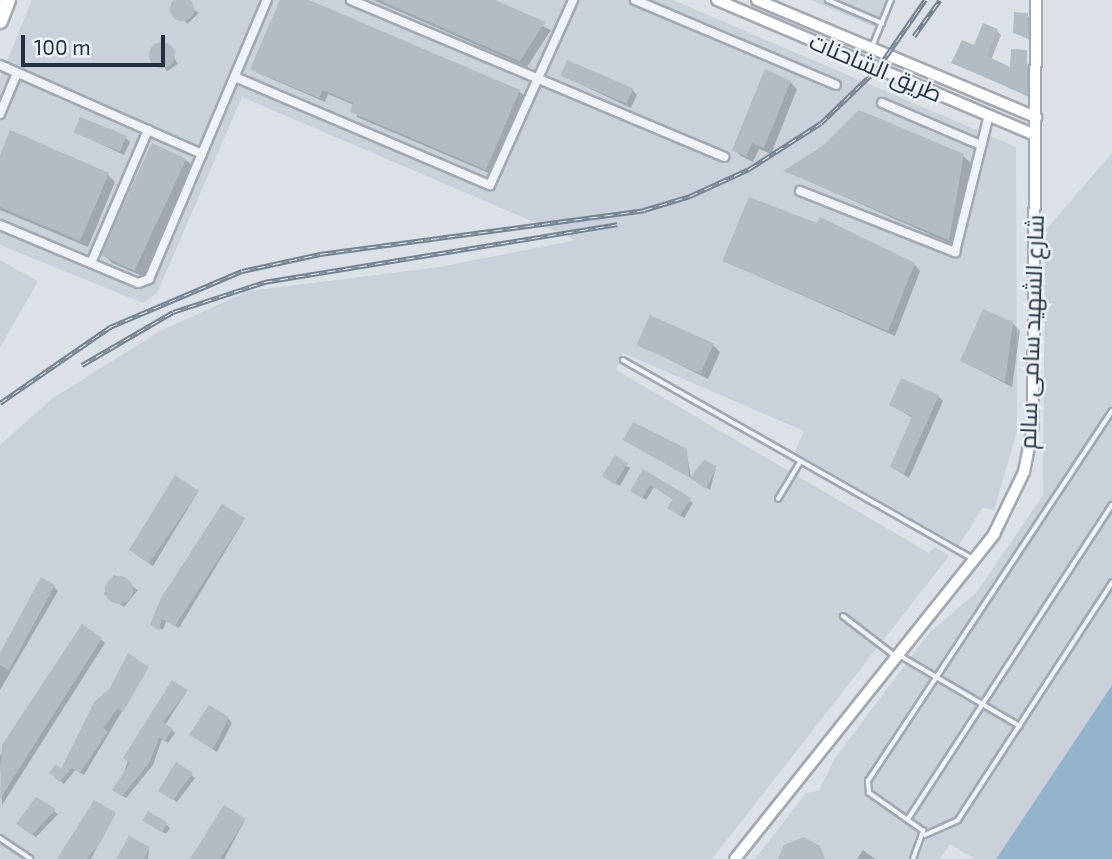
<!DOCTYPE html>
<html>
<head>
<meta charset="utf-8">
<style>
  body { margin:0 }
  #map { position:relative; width:1112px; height:859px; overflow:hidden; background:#dce1e8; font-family:"Exo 2",Cairo,sans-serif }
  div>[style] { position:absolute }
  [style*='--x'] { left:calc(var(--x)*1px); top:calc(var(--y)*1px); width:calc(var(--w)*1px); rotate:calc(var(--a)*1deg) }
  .built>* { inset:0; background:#cad1da }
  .water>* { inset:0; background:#93b4cc }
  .shadow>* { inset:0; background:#0003 }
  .building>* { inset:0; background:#b3bbc5; transform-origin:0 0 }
  .round { border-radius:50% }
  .roads { filter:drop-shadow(2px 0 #a1a8b2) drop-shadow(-2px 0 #a1a8b2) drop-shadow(0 2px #a1a8b2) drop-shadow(0 -2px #a1a8b2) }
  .lane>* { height:3.5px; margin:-1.75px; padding:0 1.75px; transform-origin:1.75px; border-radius:1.75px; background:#eff2f6 }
  .street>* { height:8px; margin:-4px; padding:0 4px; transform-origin:4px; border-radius:4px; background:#eff2f6 }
  .secondary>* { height:10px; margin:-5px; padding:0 5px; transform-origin:5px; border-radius:5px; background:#fff }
  .highway>* { height:14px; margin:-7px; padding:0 7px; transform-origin:7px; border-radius:7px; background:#fff }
  .rail>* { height:5px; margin-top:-2.5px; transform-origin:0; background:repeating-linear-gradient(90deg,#ebf0f5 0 8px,#748292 0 16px); box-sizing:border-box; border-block:2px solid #748292 }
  span { translate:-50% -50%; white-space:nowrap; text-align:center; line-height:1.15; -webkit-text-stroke:5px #ebf0f5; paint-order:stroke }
  .street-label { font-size:23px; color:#24303f }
  .scale { position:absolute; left:21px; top:35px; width:144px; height:32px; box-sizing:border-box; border:4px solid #24303f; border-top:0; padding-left:9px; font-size:21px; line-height:24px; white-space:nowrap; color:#24303f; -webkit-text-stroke:5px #ebf0f5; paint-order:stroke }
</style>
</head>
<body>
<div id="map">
  <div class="built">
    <div style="clip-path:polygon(32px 0,673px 0,1016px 147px,1017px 431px,994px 510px,983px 507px,959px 545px,795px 452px,804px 431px,623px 353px,616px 370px,929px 553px,935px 547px,949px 556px,712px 859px,0 859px,0 445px,53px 398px,160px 331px,249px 291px,439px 267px,576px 240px,242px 97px,157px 293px,143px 303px,0 245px,0 78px)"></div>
    <div style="clip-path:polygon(811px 0,891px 0,879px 29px)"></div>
    <div style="clip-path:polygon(1112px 153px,1112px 685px,996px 859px,975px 859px,950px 844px,940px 859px,755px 859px,806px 793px,819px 791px,835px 758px,929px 633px,977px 592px,1043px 495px,1045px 231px)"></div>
    <div style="clip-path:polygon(0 260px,38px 281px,0 348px)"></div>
  </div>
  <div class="water">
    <div style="clip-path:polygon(1112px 685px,1112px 859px,996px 859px)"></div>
  </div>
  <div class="shadow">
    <div style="clip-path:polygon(180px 0,199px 13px,187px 24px,172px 5px)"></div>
    <div style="clip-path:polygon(281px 0,304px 0,519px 91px,524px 96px,491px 174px,357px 117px,354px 105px,328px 94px,325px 102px,258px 73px,252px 68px)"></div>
    <div style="clip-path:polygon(373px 0,490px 0,551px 30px,527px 67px)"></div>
    <div style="clip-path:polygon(1027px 15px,1030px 18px,1030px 40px,1015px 33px)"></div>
    <div style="clip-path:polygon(997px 31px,1001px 35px,991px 60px,1011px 69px,1026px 51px,1031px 98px,953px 62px)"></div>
    <div style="clip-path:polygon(165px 44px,178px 64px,167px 71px,152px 53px)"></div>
    <div style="clip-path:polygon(563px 76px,632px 90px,637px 95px,631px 108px)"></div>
    <div style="clip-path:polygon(790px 82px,797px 89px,771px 154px,759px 149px,753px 162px,741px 156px,734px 149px)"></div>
    <div style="clip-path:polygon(75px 132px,125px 137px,130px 142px,124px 155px)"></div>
    <div style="clip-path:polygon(963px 156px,971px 163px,956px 246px,786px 171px)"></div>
    <div style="clip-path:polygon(0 160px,108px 175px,115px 182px,88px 247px,0 210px)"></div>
    <div style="clip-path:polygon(186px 160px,194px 167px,147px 278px,112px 263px,105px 256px)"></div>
    <div style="clip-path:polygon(724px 261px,914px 264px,920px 271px,895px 336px)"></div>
    <div style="clip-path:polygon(1012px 323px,1020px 331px,1012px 387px,962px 361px)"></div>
    <div style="clip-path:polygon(639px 344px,713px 345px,720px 352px,708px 379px)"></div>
    <div style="clip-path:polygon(938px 396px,943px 401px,909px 478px,892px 467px,913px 418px,891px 405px)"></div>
    <div style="clip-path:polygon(625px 440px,686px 450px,691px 478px,629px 443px)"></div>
    <div style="clip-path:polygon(615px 458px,630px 468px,620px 486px,608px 479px)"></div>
    <div style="clip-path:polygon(716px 468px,710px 490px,696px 481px)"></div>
    <div style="clip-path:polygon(644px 472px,693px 503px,684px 518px,672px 510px,674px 500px,654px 487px,646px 500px,635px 493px)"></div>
    <div style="clip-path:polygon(198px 492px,153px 566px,135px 554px)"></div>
    <div style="clip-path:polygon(244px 520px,179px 628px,166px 621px,163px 630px,154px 625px)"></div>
    <div style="clip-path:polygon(114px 575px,138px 590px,124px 607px,104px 594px)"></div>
    <div style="clip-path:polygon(53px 586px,58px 591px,0 690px,0 662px)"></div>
    <div style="clip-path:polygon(83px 626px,105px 643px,2px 805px,0 756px)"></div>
    <div style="clip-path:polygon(148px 668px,84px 775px,75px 770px,64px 784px,51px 773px,62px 771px)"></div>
    <div style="clip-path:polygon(187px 691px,165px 725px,175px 733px,168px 743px,162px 739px,153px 765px,126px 798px,117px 792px,128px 761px)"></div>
    <div style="clip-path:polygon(228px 718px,232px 723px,217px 752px,192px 735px)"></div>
    <div style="clip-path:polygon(177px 764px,195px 778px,177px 802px,164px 793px)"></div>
    <div style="clip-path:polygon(37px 799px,58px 814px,36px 837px,21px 827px)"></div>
    <div style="clip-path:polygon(114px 814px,91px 859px,59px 859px)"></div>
    <div style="clip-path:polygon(245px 820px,224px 859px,190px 859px)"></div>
    <div style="clip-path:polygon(148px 823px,167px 825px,170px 828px,166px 834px)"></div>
    <div style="clip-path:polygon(149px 849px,148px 859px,121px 859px)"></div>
    <div style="clip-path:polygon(863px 850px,875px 859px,857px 859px)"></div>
  </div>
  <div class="building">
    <div class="round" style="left:170px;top:-3px;width:24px;height:24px"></div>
    <div style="clip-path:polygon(280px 0,309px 0,520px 90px,486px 170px,350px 112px,353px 103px,323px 90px,319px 98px,250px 69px)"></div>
    <div style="clip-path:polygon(379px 0,495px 0,545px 22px,520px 61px)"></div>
    <div style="clip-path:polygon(1014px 12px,1028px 13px,1028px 38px,1013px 33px)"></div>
    <div style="clip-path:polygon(983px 23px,998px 29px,987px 56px,1010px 67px,1011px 49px,1027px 50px,1027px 95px,951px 63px,962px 40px,974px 45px)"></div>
    <div class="round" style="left:149px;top:42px;width:26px;height:26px"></div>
    <div style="left:567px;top:60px;width:72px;height:17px;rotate:23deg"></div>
    <div style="clip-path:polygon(765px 69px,791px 81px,764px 148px,752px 143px,746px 156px,732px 150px)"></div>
    <div style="clip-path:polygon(859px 110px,964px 154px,949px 240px,783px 171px,824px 145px)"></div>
    <div style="left:80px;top:117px;width:50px;height:17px;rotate:22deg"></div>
    <div style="clip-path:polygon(10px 130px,109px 173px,80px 241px,0 207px,0 155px)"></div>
    <div style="left:152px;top:143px;width:38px;height:123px;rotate:25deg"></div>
    <div style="clip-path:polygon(749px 197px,817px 223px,820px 217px,915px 263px,888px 331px,722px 261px)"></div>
    <div style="clip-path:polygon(983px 309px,1013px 322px,1005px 382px,960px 361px)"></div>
    <div style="left:650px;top:315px;width:70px;height:33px;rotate:24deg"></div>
    <div style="clip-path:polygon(901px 378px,939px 395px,904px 474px,890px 467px,912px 416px,889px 405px)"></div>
    <div style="clip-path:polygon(633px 422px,687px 449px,689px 477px,623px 440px)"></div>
    <div style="left:615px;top:455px;width:15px;height:25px;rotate:32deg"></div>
    <div style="clip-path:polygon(704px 460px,717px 466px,706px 489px,690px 478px)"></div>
    <div style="clip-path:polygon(643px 469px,691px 498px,680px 516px,667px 508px,673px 499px,650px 485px,642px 498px,630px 491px)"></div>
    <div style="clip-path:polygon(175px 475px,199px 491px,149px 563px,129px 550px)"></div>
    <div style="clip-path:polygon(222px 504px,245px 518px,175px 626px,162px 619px,159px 630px,150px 625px,161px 598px)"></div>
    <div class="round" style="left:105px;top:576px;width:28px;height:28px"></div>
    <div style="clip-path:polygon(41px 577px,55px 585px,9px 670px,0 665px,0 653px)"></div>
    <div style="clip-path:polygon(82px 624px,102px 638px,0 799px,2px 745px)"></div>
    <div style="clip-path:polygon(128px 653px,149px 667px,123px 712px,118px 708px,103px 728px,108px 731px,80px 773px,72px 768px,60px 782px,49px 773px,56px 764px,61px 769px,94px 702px,110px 688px)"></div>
    <div style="clip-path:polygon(172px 680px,188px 690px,163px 722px,173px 729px,165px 741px,159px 737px,150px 762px,122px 796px,112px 790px,130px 763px,123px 758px)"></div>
    <div style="clip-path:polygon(209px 705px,229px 717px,213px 749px,189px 735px)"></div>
    <div style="clip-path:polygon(176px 762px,193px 773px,173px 800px,158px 791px)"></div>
    <div style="clip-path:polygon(36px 797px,56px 809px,32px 835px,16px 824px)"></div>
    <div style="clip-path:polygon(94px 800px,116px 813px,100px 843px,87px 859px,57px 859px)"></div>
    <div style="clip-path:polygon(224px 805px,246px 819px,220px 859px,190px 859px)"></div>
    <div style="left:148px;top:811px;width:23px;height:11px;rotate:31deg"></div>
    <div style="clip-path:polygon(129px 836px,150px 847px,144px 859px,116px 859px)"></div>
    <div style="clip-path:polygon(804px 837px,820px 846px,825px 859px,778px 859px,784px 845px)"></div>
  </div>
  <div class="roads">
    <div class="lane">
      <div style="--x:828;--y:0;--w:59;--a:23.1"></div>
      <div style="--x:872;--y:47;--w:51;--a:-68"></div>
      <div style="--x:623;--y:360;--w:400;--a:29.6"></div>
      <div style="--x:778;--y:499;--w:41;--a:-59"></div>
      <div style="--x:843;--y:616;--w:64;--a:37.4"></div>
      <div style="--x:901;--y:656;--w:138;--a:30.5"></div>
      <div style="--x:908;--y:819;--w:374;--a:-57"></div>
      <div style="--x:925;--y:835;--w:36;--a:-24"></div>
      <div style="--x:958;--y:820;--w:283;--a:-57"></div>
      <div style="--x:0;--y:838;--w:37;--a:34"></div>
      <div style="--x:913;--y:859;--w:30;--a:-70"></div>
      <div style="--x:923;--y:831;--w:66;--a:-144.9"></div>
      <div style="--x:869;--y:793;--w:12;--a:-95"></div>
      <div style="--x:868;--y:781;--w:443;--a:-56.6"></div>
    </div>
    <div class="street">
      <div style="--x:351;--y:0;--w:405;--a:22.8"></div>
      <div style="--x:635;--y:0;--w:218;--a:22.9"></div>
      <div style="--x:0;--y:65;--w:221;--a:23.8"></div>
      <div style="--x:235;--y:77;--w:277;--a:23"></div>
      <div style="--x:490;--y:185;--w:203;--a:-65.8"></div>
      <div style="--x:882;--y:103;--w:104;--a:23.1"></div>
      <div style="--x:0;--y:114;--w:44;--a:-67.5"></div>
      <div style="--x:800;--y:191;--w:167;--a:21.5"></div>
      <div style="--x:955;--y:252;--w:141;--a:-76.1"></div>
      <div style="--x:0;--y:225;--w:150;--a:22.8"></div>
      <div style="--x:138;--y:283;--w:12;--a:-20"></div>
      <div style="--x:149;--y:279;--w:303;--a:-67.1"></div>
      <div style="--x:91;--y:263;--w:145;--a:-66.8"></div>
    </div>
    <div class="secondary">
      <div style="--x:717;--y:0;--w:345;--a:23"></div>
      <div style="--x:757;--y:0;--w:303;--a:22.8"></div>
      <div style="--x:735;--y:859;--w:416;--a:-51.4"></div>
      <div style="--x:994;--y:534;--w:69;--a:-64.2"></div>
      <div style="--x:1024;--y:472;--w:47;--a:-78.9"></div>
      <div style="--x:1033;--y:426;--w:426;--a:-89.6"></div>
    </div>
    <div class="highway">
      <div style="--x:0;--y:21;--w:22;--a:-69"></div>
    </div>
  </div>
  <div class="rail">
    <div style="--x:914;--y:36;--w:44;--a:-54.2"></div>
    <div style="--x:82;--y:365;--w:105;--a:-30.2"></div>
    <div style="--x:173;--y:312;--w:96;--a:-18.2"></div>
    <div style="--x:264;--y:282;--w:358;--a:-9.3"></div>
    <div style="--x:0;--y:403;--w:134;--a:-34.6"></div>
    <div style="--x:110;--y:327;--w:143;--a:-23"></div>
    <div style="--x:242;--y:271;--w:80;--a:-12.3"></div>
    <div style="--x:320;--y:254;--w:327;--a:-7.7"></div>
    <div style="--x:644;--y:210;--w:48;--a:-16.9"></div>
    <div style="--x:690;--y:196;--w:65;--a:-24.6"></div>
    <div style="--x:749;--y:169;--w:85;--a:-32.6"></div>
    <div style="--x:821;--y:123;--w:79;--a:-44"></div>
    <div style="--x:878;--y:68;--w:83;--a:-55.3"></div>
  </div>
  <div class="street-label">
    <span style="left:876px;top:67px;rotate:23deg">طريق الشاحنات</span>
    <span style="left:1031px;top:332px;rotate:-88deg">شارع الشهيد سامى سالم</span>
  </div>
  <div class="scale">100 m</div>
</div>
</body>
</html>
